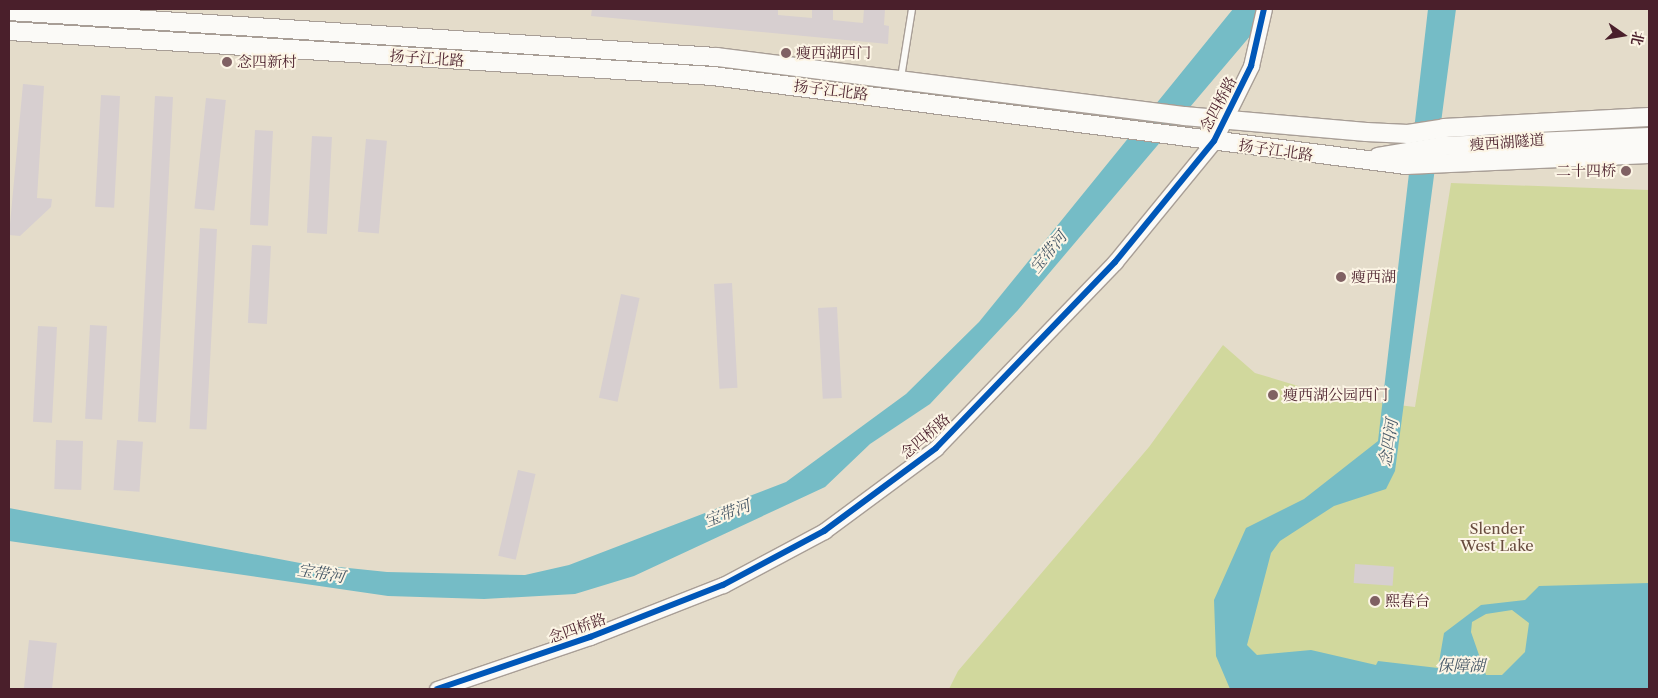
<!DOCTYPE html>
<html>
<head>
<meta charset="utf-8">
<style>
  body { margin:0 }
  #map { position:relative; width:1658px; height:698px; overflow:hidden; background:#e4dcca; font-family:"Libre Caslon Text","Noto Serif SC",serif }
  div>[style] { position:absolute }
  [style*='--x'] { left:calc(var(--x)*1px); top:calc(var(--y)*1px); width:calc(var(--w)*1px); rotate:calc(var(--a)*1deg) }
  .green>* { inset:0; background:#d1d89d }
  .water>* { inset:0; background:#75bcc6 }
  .building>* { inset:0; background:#d7cfd0; transform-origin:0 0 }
  .roads { filter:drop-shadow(1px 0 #a89e96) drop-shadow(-1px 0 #a89e96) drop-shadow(0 1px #a89e96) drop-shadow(0 -1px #a89e96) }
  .lane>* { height:5.5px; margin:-2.75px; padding:0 2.75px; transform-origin:2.75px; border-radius:2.75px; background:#fbfaf7 }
  .secondary>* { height:15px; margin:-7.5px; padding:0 7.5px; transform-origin:7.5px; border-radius:7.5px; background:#fbfaf7 }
  .primary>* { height:18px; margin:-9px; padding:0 9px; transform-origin:9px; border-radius:9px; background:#fbfaf7 }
  .cycleway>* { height:6px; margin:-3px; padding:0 3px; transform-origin:3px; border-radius:3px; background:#0057b8 }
  .dots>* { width:14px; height:14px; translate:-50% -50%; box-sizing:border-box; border:2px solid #fcf5e5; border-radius:50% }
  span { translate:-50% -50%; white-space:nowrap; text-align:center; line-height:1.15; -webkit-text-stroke:4px #fcf5e5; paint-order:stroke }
  .poi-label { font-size:15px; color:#4a1f2b }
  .left { translate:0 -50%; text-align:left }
  .right { translate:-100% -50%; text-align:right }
  .street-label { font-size:15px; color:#4a1f2b }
  .park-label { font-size:15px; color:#684c3e }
  .water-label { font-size:16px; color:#485968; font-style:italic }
  .frame { position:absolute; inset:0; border:10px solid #4a1f2b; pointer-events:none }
  .north { position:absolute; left:1598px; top:10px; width:50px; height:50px; -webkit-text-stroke:4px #fcf5e5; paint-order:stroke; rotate:103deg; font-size:14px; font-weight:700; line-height:20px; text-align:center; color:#4a1f2b }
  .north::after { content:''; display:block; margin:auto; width:18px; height:22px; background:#4a1f2b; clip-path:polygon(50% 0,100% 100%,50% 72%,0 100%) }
</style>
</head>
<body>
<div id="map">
  <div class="green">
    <div style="clip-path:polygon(1451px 183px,1649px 190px,1649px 689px,949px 689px,958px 671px,1149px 447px,1223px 345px,1255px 373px,1338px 398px,1415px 407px)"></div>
  </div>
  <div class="water">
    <div style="clip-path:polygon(1233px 9px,1273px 9px,1018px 310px,930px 404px,870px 444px,825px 487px,634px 576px,575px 594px,484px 599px,388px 596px,9px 541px,9px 508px,300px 563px,387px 572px,525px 575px,569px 565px,786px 482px,906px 394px,979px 322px)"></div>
    <div style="clip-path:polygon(evenodd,1428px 9px,1456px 9px,1395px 471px,1386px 489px,1334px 506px,1280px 541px,1271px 553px,1247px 645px,1257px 655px,1311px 650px,1376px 665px,1378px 661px,1438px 668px,1444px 633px,1481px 605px,1525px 600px,1539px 586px,1649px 583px,1649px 689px,1230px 689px,1216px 656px,1214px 600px,1246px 528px,1304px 499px,1378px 441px,1428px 9px,1512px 610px,1529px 623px,1525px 652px,1502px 675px,1486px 675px,1471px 632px,1472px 622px,1486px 614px,1512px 610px)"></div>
  </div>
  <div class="building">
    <div style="clip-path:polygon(592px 9px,778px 9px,778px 15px,812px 18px,812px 9px,833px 9px,833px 20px,863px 23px,864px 9px,885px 9px,884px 25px,889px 26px,888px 44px,591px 16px)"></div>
    <div style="clip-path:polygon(23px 84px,44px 86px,37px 198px,52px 199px,51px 207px,20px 236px,9px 235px)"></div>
    <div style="left:101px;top:95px;width:19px;height:112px;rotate:3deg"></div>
    <div style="left:155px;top:96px;width:18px;height:326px;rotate:3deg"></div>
    <div style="left:206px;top:98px;width:20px;height:111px;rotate:6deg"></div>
    <div style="left:255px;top:130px;width:18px;height:95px;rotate:3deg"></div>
    <div style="left:312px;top:136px;width:20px;height:97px;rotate:3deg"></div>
    <div style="left:366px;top:139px;width:21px;height:93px;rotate:5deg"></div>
    <div style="left:200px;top:228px;width:17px;height:201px;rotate:3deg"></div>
    <div style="left:252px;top:245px;width:19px;height:78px;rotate:3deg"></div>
    <div style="left:732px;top:283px;width:105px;height:18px;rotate:87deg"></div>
    <div style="left:621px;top:294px;width:19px;height:106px;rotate:12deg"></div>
    <div style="left:837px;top:307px;width:91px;height:19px;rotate:87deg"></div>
    <div style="left:90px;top:325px;width:17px;height:94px;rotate:3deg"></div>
    <div style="left:38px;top:326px;width:19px;height:96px;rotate:3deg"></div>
    <div style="left:56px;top:440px;width:27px;height:49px;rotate:2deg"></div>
    <div style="left:117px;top:440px;width:26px;height:50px;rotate:4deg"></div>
    <div style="left:518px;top:470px;width:18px;height:88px;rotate:13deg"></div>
    <div style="left:1355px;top:564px;width:39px;height:19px;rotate:4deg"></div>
    <div style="left:29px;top:640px;width:28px;height:49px;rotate:6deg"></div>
  </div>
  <div class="roads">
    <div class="lane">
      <div style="--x:901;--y:78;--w:70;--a:-80.9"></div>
    </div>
    <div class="secondary">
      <div style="--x:437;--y:689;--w:162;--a:-18.8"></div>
      <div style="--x:590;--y:637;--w:143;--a:-21.4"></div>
      <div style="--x:723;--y:585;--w:115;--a:-28.1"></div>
      <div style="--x:824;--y:531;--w:139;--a:-36.5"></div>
      <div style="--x:936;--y:448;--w:258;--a:-46.1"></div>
      <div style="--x:1115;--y:262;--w:156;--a:-50.7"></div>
      <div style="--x:1214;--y:141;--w:84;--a:-63.7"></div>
      <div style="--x:1251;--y:66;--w:58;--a:-77.2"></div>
    </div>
    <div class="primary">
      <div style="--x:9;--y:11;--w:709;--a:3.72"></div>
      <div style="--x:717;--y:57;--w:471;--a:7.2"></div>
      <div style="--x:1184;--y:116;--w:183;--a:5"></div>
      <div style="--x:1366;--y:132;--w:42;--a:2.7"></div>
      <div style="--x:1408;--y:134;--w:36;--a:-9"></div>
      <div style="--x:1444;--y:128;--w:205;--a:-3.1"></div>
      <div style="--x:9;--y:31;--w:705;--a:3.66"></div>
      <div style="--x:713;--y:76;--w:699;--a:7.32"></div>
      <div style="--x:1406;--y:165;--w:243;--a:-2.6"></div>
      <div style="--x:1378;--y:157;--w:67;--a:-9.5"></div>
      <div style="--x:1444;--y:146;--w:205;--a:-2.5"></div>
    </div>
  </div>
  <div class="cycleway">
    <div style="--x:437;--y:689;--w:162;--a:-18.8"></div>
    <div style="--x:590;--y:637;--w:143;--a:-21.4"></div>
    <div style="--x:723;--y:585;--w:115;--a:-28.1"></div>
    <div style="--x:824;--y:531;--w:139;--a:-36.5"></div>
    <div style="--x:936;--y:448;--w:258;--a:-46.1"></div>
    <div style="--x:1115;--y:262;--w:156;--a:-50.7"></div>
    <div style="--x:1214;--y:141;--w:84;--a:-63.7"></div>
    <div style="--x:1251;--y:66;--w:58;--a:-77.2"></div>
  </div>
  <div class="dots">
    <div style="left:786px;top:53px;background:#806163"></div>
    <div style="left:227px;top:62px;background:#806163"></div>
    <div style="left:1626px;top:171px;background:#806163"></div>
    <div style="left:1341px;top:277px;background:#806163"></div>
    <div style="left:1273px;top:395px;background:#806163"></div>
    <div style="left:1375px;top:601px;background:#806163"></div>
  </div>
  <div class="poi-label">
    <span class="left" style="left:796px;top:53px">瘦西湖西门</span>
    <span class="left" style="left:237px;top:62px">念四新村</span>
    <span class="right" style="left:1616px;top:171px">二十四桥</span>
    <span class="left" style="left:1351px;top:277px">瘦西湖</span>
    <span class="left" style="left:1283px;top:395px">瘦西湖公园西门</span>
    <span class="left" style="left:1385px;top:601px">熙春台</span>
  </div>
  <div class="street-label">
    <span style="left:427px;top:58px;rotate:4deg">扬子江北路</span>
    <span style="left:831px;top:90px;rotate:7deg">扬子江北路</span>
    <span style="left:1218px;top:104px;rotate:-62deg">念四桥路</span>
    <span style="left:1507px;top:142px;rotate:-4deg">瘦西湖隧道</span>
    <span style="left:1276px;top:150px;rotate:8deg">扬子江北路</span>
    <span style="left:925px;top:436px;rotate:-41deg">念四桥路</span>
    <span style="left:577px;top:628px;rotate:-20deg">念四桥路</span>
  </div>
  <div class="park-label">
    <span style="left:1497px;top:537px">Slender<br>West Lake</span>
  </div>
  <div class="water-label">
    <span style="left:1048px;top:252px;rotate:-51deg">宝带河</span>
    <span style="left:1388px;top:443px;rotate:-81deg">念四河</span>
    <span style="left:727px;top:513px;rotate:-21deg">宝带河</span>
    <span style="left:321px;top:573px;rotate:9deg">宝带河</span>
    <span style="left:1461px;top:665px">保障湖</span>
  </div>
  <div class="frame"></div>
  <div class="north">北</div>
</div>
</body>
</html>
